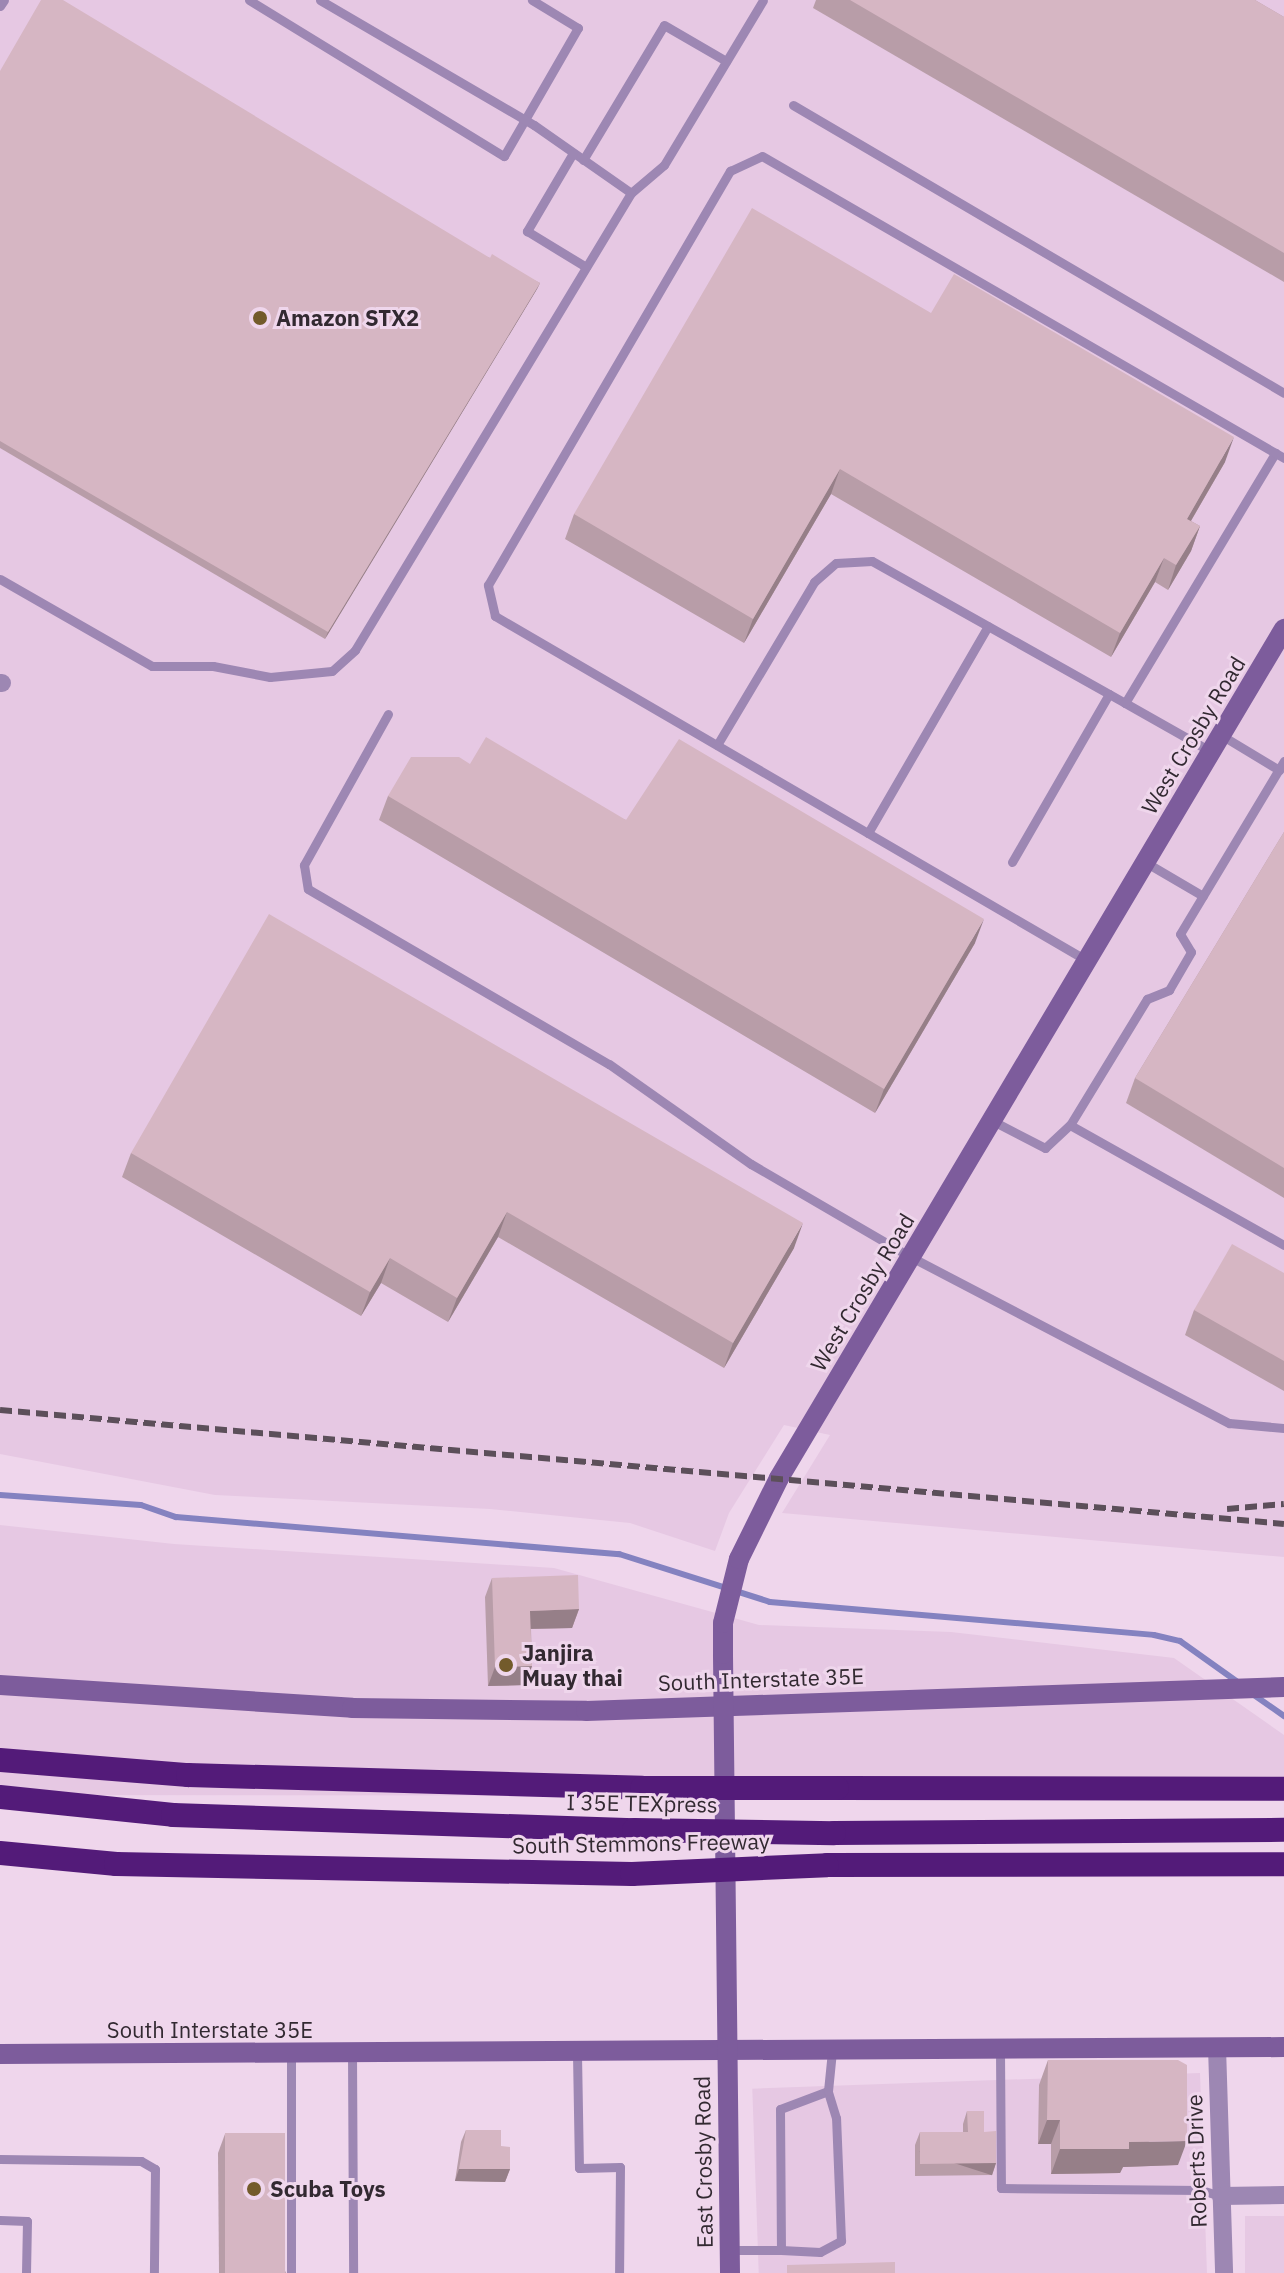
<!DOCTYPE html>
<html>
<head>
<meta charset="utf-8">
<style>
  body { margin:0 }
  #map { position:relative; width:1284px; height:2273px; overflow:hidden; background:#efd6ec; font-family:"IBM Plex Sans",sans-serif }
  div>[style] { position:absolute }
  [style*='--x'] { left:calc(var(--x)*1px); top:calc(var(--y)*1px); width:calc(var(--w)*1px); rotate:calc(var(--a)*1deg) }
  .built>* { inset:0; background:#e6c8e3; transform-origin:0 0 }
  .stream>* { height:6px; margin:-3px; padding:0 3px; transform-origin:3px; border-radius:3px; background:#8482c0 }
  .lane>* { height:9px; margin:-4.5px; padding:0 4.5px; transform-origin:4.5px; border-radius:4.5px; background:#9d87b3 }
  .street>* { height:18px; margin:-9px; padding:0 9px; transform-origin:9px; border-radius:9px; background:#9d87b3 }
  .secondary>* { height:20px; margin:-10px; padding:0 10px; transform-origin:10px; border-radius:10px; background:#7d5c9c }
  .highway>* { height:24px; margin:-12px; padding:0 12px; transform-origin:12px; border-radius:12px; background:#531b79 }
  .rail>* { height:6px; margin-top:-3px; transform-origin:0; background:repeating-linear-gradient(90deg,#5c4f5a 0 12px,transparent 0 18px) }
  .highway-bridge>* { height:24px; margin:-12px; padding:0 12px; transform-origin:12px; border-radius:12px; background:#531b79 }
  .wall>* { inset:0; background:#b89da8 }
  .shaded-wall>* { inset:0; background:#967f88; transform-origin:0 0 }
  .building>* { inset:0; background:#d6b6c3; transform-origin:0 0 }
  .dots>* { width:22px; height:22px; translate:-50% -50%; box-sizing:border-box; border:4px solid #efd6ec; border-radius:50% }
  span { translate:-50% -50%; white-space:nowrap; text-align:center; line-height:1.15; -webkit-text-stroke:6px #efd6ec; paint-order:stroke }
  .poi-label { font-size:22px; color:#322931; font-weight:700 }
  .left { translate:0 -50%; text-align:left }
  .street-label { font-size:22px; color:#322931 }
</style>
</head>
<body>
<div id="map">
  <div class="built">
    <div style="clip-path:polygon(0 0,1284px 0,1284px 1557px,782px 1513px,830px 1435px,784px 1425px,729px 1513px,715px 1551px,630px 1523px,490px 1509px,215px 1495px,0 1454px)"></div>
    <div style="clip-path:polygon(0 1525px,174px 1544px,554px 1568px,759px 1625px,951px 1632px,1174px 1658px,1284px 1735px,1284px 1796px,0 1795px)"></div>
    <div style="left:1200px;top:2073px;width:200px;height:448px;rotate:88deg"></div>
    <div style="left:1284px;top:2216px;width:57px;height:39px;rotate:90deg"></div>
  </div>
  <div class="stream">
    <div style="--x:0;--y:1495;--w:141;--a:4.1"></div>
    <div style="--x:141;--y:1505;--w:37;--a:19"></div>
    <div style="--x:176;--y:1517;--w:445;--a:4.8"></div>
    <div style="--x:619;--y:1554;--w:158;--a:17.6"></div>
    <div style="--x:770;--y:1602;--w:385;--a:4.9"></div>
    <div style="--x:1154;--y:1635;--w:27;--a:13"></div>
    <div style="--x:1180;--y:1641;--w:72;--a:35.4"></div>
    <div style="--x:1254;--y:1695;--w:37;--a:35"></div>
  </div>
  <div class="lane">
    <div style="--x:249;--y:0;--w:299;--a:31.5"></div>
    <div style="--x:504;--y:156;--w:148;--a:-60"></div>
    <div style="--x:578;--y:28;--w:54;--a:-148.7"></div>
    <div style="--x:320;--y:0;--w:248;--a:30.3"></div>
    <div style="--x:534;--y:125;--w:118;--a:35"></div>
    <div style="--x:631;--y:193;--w:43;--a:-40.3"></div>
    <div style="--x:664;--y:165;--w:192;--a:-59"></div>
    <div style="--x:0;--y:6;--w:7;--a:-56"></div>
    <div style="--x:793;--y:105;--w:569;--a:30.39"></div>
    <div style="--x:573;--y:153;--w:91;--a:120.5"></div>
    <div style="--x:527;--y:231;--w:69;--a:31.4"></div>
    <div style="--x:583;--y:160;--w:157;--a:-59"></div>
    <div style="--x:664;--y:25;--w:72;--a:30.1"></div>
    <div style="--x:0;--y:579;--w:175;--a:29.8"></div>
    <div style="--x:152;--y:666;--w:61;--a:0"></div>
    <div style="--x:213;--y:666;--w:58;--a:10.9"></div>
    <div style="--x:270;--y:677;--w:62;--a:-5.5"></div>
    <div style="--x:332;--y:671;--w:31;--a:-42"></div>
    <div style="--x:355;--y:650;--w:534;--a:-58.87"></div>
    <div style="--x:388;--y:714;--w:173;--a:119.1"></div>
    <div style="--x:304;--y:865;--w:24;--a:81"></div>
    <div style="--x:308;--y:889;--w:348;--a:30.2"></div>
    <div style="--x:609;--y:1064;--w:174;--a:35.2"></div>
    <div style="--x:751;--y:1164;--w:185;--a:30.2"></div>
    <div style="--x:911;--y:1257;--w:359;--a:27.6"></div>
    <div style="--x:1229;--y:1423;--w:55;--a:5.2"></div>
    <div style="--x:1221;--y:735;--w:68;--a:31.1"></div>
    <div style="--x:717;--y:745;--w:190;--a:-59.2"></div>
    <div style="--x:814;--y:582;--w:29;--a:-41"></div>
    <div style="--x:836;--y:563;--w:36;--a:-3"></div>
    <div style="--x:872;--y:561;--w:290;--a:29.3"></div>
    <div style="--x:1210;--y:751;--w:98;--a:-150.5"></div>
    <div style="--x:1125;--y:703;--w:292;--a:-59"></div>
    <div style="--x:868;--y:833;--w:239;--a:-59.9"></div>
    <div style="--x:1012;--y:862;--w:194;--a:-60"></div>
    <div style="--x:1145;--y:862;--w:67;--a:30.4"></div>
    <div style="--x:1086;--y:960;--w:684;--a:-149.8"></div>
    <div style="--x:495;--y:616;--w:32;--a:-103"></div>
    <div style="--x:488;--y:585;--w:480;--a:-59.7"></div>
    <div style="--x:730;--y:171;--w:35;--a:-25"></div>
    <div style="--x:762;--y:156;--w:603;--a:30.05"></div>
    <div style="--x:991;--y:1120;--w:61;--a:27.4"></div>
    <div style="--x:1045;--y:1148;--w:34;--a:-43"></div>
    <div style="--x:1070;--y:1125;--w:148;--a:-58.6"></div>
    <div style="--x:1147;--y:999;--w:24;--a:-22"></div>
    <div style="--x:1169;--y:990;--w:44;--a:-59.9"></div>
    <div style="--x:1191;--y:952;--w:21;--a:-121"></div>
    <div style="--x:1180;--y:934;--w:202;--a:-59"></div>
    <div style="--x:1070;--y:1125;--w:245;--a:29.3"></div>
    <div style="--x:1000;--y:2051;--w:137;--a:89.6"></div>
    <div style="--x:1001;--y:2188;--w:200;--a:0.6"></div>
    <div style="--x:1201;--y:2190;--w:21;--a:17"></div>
    <div style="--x:352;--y:2054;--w:219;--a:89.7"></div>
    <div style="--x:577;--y:2054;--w:114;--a:89"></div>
    <div style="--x:579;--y:2168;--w:41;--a:-1.4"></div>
    <div style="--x:620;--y:2167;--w:106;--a:90.5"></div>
    <div style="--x:291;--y:2055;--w:218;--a:90"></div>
    <div style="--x:828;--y:2091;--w:51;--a:159.4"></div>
    <div style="--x:780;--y:2109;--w:141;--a:89.6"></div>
    <div style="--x:781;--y:2250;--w:39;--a:3"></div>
    <div style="--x:820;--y:2252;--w:24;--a:-28"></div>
    <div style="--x:841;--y:2241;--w:123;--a:-92.3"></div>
    <div style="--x:836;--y:2118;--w:28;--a:-107"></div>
    <div style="--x:828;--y:2091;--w:40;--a:-84.3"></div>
    <div style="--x:0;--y:2159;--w:141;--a:0.8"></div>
    <div style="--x:141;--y:2161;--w:16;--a:30"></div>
    <div style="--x:155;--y:2169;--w:104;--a:90.6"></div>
    <div style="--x:0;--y:2220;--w:27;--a:2"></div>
    <div style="--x:27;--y:2221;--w:52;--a:91.1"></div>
    <div style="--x:729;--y:2250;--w:52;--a:0"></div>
  </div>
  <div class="street">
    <div style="--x:0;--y:683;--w:2;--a:0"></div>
    <div style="--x:1217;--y:2047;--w:226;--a:88.2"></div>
    <div style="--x:1221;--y:2196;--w:63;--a:-0.9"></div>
  </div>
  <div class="secondary">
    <div style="--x:0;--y:1685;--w:353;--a:3.7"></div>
    <div style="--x:352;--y:1708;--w:234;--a:0.7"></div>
    <div style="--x:586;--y:1711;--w:698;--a:-1.97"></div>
    <div style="--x:0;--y:2054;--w:1284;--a:-0.31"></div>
    <div style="--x:730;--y:2273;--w:619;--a:-90.65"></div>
    <div style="--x:723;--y:1654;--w:31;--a:-90"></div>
    <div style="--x:723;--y:1623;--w:66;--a:-76"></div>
    <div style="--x:739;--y:1559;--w:90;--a:-63.7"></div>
    <div style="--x:779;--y:1478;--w:988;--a:-59.26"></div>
  </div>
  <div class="highway">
    <div style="--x:0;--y:1760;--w:189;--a:4.6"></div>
    <div style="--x:188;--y:1775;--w:454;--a:1.6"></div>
    <div style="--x:837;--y:1788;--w:447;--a:0.1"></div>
    <div style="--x:0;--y:1797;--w:174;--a:5.9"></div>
    <div style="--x:173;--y:1815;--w:461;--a:1.9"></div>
    <div style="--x:834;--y:1833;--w:450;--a:-0.4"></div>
    <div style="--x:0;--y:1853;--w:117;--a:5.4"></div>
    <div style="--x:116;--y:1864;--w:516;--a:1.11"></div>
    <div style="--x:827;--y:1865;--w:457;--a:-0.1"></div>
  </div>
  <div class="rail">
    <div style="--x:0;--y:1410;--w:1289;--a:5.07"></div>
    <div style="--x:1227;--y:1509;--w:57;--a:-5"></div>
  </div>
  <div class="highway-bridge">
    <div style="--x:642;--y:1788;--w:195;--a:0"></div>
    <div style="--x:634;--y:1830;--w:200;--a:0.9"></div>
    <div style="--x:632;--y:1874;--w:195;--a:-2.6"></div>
  </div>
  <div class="wall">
    <div style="clip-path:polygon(816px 0,1255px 0,1284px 17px,1284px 282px,813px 8px)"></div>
    <div style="clip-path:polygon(0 71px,490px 258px,540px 283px,537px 289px,325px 639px,0 448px)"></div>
    <div style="clip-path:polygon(931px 313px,1225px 462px,1191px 521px,1200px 526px,1191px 551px,1168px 590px,1155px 582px,1111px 657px,831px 494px,744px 643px,565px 539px,574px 514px)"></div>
    <div style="clip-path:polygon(470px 764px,626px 820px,975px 943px,875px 1113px,379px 820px,388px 796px)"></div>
    <div style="clip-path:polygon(1284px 832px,1284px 1198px,1126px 1103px,1135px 1078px)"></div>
    <div style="clip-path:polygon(131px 1153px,794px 1248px,724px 1368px,498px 1237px,448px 1322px,381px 1283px,361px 1316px,122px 1177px)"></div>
    <div style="clip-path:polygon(1284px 1273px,1284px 1391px,1185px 1335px,1194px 1310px)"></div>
    <div style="clip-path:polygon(492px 1578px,579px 1609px,572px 1628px,531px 1629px,532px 1666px,525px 1685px,488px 1686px,485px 1597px)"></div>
    <div style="clip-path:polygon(1048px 2060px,1178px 2165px,1123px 2167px,1120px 2173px,1051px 2174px,1051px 2144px,1038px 2144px,1039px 2085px)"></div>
    <div style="clip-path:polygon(967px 2111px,984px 2132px,996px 2163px,992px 2175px,915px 2176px,915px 2145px,920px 2132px,963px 2132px,963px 2124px)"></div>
    <div style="clip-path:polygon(466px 2130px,501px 2146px,510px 2169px,505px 2182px,455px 2181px,461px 2142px)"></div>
    <div style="clip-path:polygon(225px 2134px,286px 2273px,219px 2273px,218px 2153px)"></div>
  </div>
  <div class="shaded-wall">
    <div style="clip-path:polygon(540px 283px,537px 289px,325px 639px,328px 632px)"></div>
    <div style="clip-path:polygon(1234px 437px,1225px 462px,1178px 543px,1187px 519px)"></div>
    <div style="clip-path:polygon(840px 469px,831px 494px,744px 643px,753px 619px)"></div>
    <div style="clip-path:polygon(1200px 526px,1191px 551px,1168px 590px,1176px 565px)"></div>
    <div style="clip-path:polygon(1164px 558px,1155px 582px,1111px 657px,1120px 633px)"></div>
    <div style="clip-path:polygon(984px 919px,975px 943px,875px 1113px,884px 1089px)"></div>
    <div style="clip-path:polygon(507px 1212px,498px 1237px,448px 1322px,457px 1298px)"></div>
    <div style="clip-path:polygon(803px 1223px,794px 1248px,724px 1368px,733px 1343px)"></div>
    <div style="clip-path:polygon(390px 1258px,381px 1283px,361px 1316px,370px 1292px)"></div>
    <div style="clip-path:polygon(579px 1609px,572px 1628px,523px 1629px,530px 1611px)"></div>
    <div style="clip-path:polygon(532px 1666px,525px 1685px,488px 1686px,495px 1667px)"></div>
    <div style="clip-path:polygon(1047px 2120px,1060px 2120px,1051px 2144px,1038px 2144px)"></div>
    <div style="clip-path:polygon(1187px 2141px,1178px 2165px,1123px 2167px,1120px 2173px,1051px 2174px,1060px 2149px,1129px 2142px)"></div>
    <div style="left:996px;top:2163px;width:13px;height:76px;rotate:108deg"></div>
    <div style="clip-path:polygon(459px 2169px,510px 2169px,505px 2182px,455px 2181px)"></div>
  </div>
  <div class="building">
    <div style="clip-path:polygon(41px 0,63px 0,490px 258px,492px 254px,540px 283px,328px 632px,0 441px,0 71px)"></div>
    <div style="clip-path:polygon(850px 0,1255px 0,1284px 17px,1284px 253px)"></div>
    <div style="clip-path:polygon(752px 208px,931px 313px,954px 274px,1234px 437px,1187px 519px,1200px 526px,1176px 565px,1164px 558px,1120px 633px,840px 469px,753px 619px,574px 514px)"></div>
    <div style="clip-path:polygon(486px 737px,626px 820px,679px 739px,984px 919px,884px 1089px,388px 796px,411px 757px,459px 757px,470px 764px)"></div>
    <div style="clip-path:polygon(1284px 832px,1284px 1168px,1135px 1078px)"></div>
    <div style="clip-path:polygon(269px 914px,803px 1223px,733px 1343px,507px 1212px,457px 1298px,390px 1258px,370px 1292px,131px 1153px)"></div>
    <div style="clip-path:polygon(1232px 1244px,1284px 1273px,1284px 1361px,1194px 1310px)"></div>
    <div style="clip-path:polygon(578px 1575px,579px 1609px,530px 1611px,532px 1666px,495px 1667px,492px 1578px)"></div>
    <div style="clip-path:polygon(1048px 2060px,1178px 2060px,1187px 2065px,1187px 2141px,1129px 2142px,1129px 2149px,1060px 2149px,1060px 2120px,1047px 2120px)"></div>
    <div style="clip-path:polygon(967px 2111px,984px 2111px,984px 2132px,996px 2131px,996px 2163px,920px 2164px,920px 2132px,968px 2132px)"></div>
    <div style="clip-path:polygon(466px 2130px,501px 2130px,501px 2146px,510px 2147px,510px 2169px,459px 2169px)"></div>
    <div style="left:285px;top:2133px;width:140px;height:60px;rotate:90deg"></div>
    <div style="clip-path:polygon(895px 2262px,895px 2273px,787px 2273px,787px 2265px)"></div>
  </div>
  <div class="dots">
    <div style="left:260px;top:318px;background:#735b2b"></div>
    <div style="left:506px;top:1665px;background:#735b2b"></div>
    <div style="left:254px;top:2189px;background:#735b2b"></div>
  </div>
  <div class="poi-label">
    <span class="left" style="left:276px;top:318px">Amazon STX2</span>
    <span class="left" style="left:522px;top:1665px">Janjira<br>Muay thai</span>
    <span class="left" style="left:270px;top:2189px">Scuba Toys</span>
  </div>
  <div class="street-label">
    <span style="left:1193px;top:735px;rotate:-59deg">West Crosby Road</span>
    <span style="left:862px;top:1292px;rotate:-59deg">West Crosby Road</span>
    <span style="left:761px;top:1679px;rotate:-2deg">South Interstate 35E</span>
    <span style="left:642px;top:1803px;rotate:1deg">I 35E TEXpress</span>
    <span style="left:641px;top:1843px;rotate:-1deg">South Stemmons Freeway</span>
    <span style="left:210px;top:2030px">South Interstate 35E</span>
    <span style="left:1196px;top:2161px;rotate:-92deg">Roberts Drive</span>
    <span style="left:703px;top:2162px;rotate:-91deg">East Crosby Road</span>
  </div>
</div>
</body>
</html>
